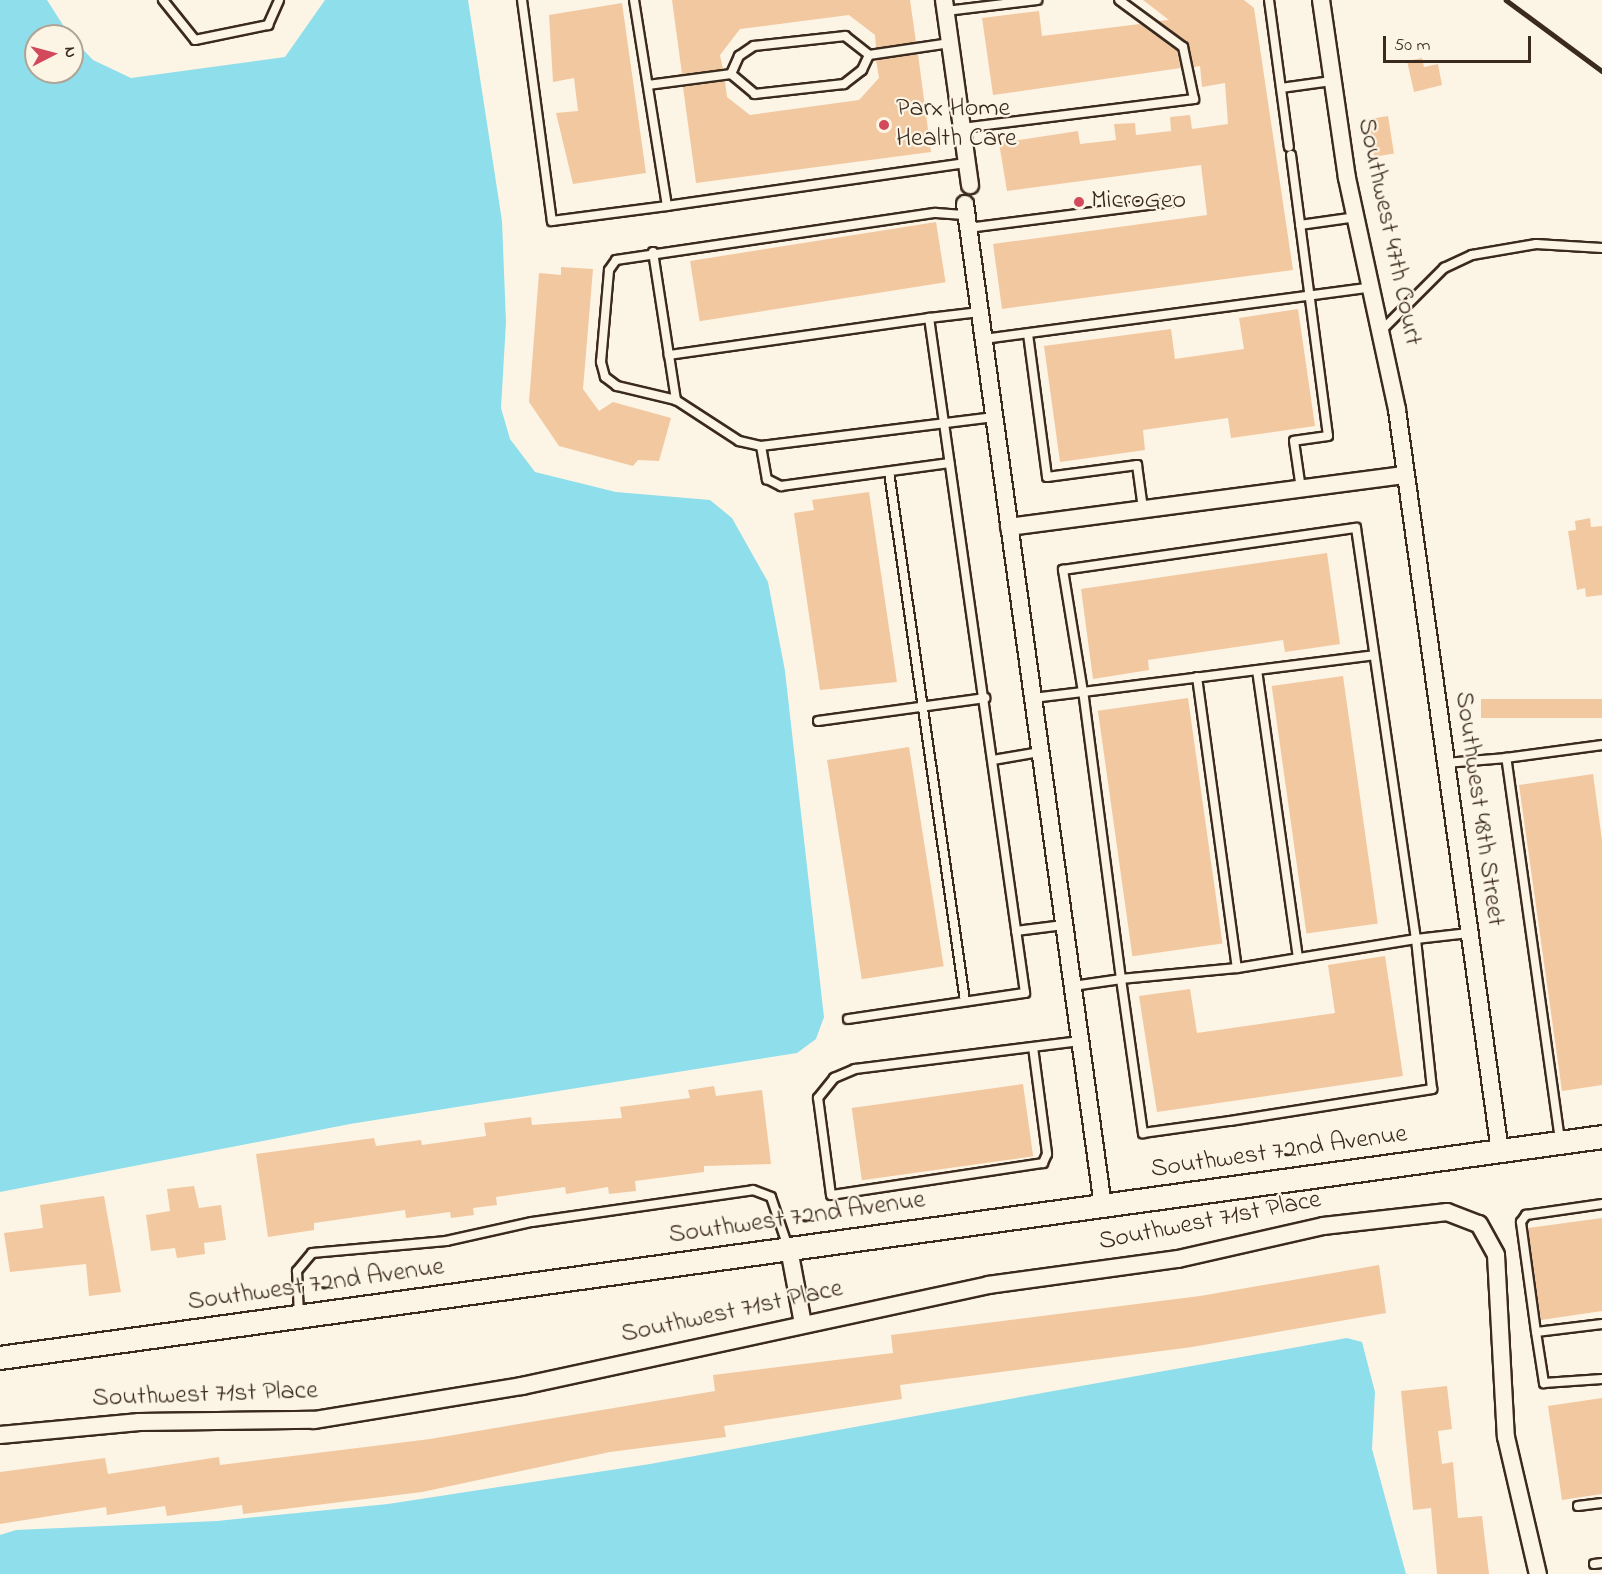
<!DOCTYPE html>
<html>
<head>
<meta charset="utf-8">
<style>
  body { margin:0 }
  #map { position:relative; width:1602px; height:1574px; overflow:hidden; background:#fcf5e5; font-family:"Indie Flower",sans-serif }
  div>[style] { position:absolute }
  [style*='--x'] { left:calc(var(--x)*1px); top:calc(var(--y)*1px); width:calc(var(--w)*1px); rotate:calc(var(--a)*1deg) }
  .water>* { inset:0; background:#8fdeec }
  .building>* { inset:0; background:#f2c8a1; transform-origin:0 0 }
  .roads { filter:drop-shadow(2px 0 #3b2a1e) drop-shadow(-2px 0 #3b2a1e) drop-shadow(0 2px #3b2a1e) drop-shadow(0 -2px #3b2a1e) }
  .lane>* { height:8px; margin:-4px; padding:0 4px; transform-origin:4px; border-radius:4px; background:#fcf5e5 }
  .street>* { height:16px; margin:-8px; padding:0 8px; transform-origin:8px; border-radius:8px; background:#fcf5e5 }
  .secondary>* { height:22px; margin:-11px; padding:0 11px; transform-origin:11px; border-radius:11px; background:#fcf5e5 }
  .rail>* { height:4.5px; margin:-2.25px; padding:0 2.25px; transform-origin:2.25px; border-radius:2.25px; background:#3b2a1e }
  .dots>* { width:16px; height:16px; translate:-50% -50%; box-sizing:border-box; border:3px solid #fcf5e5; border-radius:50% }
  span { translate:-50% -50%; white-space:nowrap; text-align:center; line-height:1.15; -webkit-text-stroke:4.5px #fcf5e5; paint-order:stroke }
  .poi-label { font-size:26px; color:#3b2a1e }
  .left { translate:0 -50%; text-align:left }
  .street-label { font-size:26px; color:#3b2a1e }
  .north { position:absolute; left:24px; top:24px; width:60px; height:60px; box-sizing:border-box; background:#fcf5e5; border:2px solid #afa495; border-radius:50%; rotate:84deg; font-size:16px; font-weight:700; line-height:24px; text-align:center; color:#3b2a1e }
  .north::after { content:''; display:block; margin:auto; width:21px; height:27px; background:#d1495b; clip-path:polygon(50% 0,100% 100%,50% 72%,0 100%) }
  .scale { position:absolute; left:1383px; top:36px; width:148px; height:27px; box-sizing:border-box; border:3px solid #3b2a1e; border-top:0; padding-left:8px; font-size:18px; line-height:21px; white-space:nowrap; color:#3b2a1e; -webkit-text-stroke:4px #fcf5e5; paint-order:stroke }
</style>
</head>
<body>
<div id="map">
  <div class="water">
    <div style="clip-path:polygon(0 0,47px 0,70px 36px,36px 36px,36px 72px,72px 72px,72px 38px,93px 60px,131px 78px,285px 57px,325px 0,468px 0,502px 221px,506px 322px,501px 408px,510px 439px,535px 472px,616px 492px,710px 500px,732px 518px,768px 582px,785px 671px,824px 1017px,816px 1039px,797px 1053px,350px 1124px,0 1192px)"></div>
    <div style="clip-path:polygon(1347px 1338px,1362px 1342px,1375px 1392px,1372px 1449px,1406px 1574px,0 1574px,0 1535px,16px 1530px,217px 1521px,388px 1504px,650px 1464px)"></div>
  </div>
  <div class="building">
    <div style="clip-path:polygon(672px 0,910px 0,916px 42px,876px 48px,875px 35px,849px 15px,740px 29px,720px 55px,723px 69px,682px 74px)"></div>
    <div style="clip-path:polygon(1143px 0,1244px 0,1254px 8px,1293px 270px,1002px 309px,993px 244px,1207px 215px,1201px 165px,1007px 191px,999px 143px,1078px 131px,1080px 144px,1116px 140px,1114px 124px,1135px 123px,1136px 135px,1171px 131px,1170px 117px,1190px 115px,1192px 129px,1228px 124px,1225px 83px,1202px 87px,1200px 66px,1194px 67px,1187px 42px,1159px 21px,1169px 20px)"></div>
    <div style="clip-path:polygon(622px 3px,646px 173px,573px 184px,556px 113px,578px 111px,574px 78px,553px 82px,549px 15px)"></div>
    <div style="clip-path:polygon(1039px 11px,1042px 36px,1140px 24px,1177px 51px,1181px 68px,993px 95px,982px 18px)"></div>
    <div style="clip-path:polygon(918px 54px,931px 152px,696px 183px,683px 87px,725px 81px,727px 97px,750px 115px,859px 100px,879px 78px,876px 60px)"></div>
    <div style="clip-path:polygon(1422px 58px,1424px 67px,1438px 64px,1442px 85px,1414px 92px,1407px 61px)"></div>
    <div style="left:1388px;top:116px;width:38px;height:20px;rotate:81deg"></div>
    <div style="left:936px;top:222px;width:61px;height:249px;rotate:81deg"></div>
    <div style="clip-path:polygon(561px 267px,593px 269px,583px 389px,599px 411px,613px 402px,671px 418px,659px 461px,638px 460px,633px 466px,559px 446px,529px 402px,539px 273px,561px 275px)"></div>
    <div style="clip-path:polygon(1298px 309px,1315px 426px,1231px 438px,1228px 418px,1143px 430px,1145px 450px,1060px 462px,1044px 346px,1171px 329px,1175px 359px,1244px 349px,1239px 318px)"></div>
    <div style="clip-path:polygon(869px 492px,897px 682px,820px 690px,794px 513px,814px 510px,812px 500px)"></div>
    <div style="clip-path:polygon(1590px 518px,1591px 527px,1602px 526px,1602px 595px,1586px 597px,1585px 588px,1577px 590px,1568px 531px,1576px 530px,1575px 521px)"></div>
    <div style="clip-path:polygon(1327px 553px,1340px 644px,1285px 652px,1283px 640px,1148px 660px,1149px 670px,1093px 679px,1081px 589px)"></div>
    <div style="left:1343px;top:676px;width:250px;height:72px;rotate:82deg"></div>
    <div style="left:1188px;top:698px;width:248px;height:91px;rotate:82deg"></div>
    <div style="left:1602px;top:699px;width:19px;height:121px;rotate:90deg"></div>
    <div style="left:909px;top:747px;width:222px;height:83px;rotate:81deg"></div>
    <div style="clip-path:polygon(1593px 774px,1602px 840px,1602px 1085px,1562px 1091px,1519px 785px)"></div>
    <div style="clip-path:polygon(1385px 956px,1403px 1076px,1157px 1112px,1139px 996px,1190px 989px,1197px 1033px,1335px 1013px,1328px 965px)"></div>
    <div style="left:1023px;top:1084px;width:73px;height:173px;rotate:82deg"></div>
    <div style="clip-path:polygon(714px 1086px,716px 1096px,762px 1090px,771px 1164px,704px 1166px,704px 1172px,635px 1181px,636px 1191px,609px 1194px,608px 1187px,566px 1194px,565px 1187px,496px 1197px,497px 1205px,473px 1208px,474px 1215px,451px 1218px,450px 1212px,406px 1218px,405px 1210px,314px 1223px,314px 1230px,268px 1237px,256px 1154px,374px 1138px,376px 1146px,421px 1140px,422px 1145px,486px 1136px,484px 1123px,531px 1117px,532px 1125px,622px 1118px,620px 1107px,690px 1098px,688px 1090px)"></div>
    <div style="clip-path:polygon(194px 1186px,199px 1208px,221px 1205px,226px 1240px,204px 1243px,205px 1254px,177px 1258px,175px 1248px,151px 1251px,146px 1215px,170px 1211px,167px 1189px)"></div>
    <div style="clip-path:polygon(104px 1196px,121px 1292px,89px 1296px,86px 1264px,10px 1272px,4px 1233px,43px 1228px,40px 1205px)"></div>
    <div style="clip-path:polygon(1602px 1218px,1602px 1311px,1541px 1320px,1528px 1228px)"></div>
    <div style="clip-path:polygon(1379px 1265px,1386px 1313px,1192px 1347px,900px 1385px,902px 1399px,724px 1426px,726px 1437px,610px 1452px,422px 1492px,243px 1514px,242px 1505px,167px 1516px,165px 1506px,107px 1515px,106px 1507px,0 1524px,0 1472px,105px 1458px,108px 1474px,219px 1457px,220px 1465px,430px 1439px,715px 1391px,713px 1375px,893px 1353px,891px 1335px,1200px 1296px)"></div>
    <div style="clip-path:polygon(1447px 1386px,1452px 1429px,1438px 1431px,1442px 1464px,1453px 1462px,1458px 1518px,1482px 1516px,1489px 1574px,1437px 1574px,1431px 1508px,1413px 1510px,1401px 1391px)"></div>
    <div style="clip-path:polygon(1602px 1398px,1602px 1494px,1562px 1500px,1548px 1406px)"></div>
  </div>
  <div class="roads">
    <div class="lane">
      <div style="--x:163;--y:0;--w:51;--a:51.3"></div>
      <div style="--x:195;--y:40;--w:75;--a:-11.6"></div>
      <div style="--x:268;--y:25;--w:27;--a:-66"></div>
      <div style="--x:522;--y:0;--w:223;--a:82.3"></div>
      <div style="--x:552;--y:221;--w:116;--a:-7.4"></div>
      <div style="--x:667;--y:206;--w:209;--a:-99.1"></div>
      <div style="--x:1269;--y:0;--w:148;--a:82.3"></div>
      <div style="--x:946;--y:11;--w:92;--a:-6.9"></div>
      <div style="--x:845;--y:36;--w:31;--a:38"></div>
      <div style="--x:869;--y:55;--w:17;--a:115"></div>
      <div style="--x:862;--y:70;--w:23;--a:142"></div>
      <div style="--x:844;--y:84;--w:90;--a:173.6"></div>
      <div style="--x:755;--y:94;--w:31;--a:-140"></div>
      <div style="--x:731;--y:74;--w:20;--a:-66"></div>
      <div style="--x:739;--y:56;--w:18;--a:-34"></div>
      <div style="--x:754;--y:46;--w:92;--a:-6.3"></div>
      <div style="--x:869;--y:55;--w:82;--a:-8.4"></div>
      <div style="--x:648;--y:85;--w:84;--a:-7.5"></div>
      <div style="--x:1281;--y:88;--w:51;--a:-7.8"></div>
      <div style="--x:962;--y:128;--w:234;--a:-7.1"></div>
      <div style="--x:1194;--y:99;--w:53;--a:-101.9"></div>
      <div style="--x:1183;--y:47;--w:79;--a:-143.7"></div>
      <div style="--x:1291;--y:155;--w:283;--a:82.5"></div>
      <div style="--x:1328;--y:436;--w:34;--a:172"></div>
      <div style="--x:1294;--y:441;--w:49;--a:81.7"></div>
      <div style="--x:667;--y:206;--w:303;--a:-8.2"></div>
      <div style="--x:1300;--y:225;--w:57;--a:-8.1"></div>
      <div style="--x:968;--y:228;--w:213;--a:-7.3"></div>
      <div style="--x:653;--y:252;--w:104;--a:81.2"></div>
      <div style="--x:929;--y:318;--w:263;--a:171.9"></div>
      <div style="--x:669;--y:355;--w:46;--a:81.2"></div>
      <div style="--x:676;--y:400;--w:75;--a:33.1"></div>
      <div style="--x:739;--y:441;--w:23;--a:13"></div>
      <div style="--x:761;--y:446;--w:235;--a:-7.1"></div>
      <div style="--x:1382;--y:330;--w:88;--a:-45"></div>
      <div style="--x:1444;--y:268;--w:31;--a:-25"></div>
      <div style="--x:1472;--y:255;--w:65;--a:-9.8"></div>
      <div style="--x:1536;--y:244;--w:66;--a:3.5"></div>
      <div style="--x:1028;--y:334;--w:144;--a:82.4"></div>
      <div style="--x:1047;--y:477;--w:91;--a:-7.6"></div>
      <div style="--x:1137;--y:465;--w:44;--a:82.2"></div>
      <div style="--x:984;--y:339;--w:391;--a:-7.6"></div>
      <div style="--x:676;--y:400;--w:61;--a:-166.7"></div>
      <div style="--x:617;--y:386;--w:15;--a:-143"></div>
      <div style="--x:605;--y:377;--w:16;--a:-105"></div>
      <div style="--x:601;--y:362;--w:92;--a:-85"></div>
      <div style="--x:609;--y:270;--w:12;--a:-55"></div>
      <div style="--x:616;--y:260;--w:323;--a:-8.4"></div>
      <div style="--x:936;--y:213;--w:31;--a:4"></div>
      <div style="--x:761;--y:446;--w:34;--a:80"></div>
      <div style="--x:767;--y:479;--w:16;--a:27"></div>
      <div style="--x:781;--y:486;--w:170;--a:-7.8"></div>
      <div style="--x:889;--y:472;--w:534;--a:81.82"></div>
      <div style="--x:1257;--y:670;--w:290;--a:81.9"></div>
      <div style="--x:1197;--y:677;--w:294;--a:82.2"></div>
      <div style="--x:1033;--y:698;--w:50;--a:-6.8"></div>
      <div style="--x:1083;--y:692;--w:124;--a:-99.3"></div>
      <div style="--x:1063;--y:570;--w:296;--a:-8.2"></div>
      <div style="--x:1356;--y:528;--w:415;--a:81.7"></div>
      <div style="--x:1416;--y:939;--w:181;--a:170.8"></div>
      <div style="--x:1237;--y:968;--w:117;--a:174.6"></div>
      <div style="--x:1121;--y:979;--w:290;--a:-97.5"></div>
      <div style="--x:1083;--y:692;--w:293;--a:-7.2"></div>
      <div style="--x:818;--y:721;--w:169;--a:-7.8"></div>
      <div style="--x:993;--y:760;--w:48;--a:-9.7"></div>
      <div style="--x:1446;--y:763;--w:60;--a:-4.8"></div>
      <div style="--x:1016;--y:931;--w:48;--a:-7.1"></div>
      <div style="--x:1073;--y:986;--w:49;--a:-8.3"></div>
      <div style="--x:1121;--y:979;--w:156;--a:81.9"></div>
      <div style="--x:1143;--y:1133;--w:88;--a:-7.9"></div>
      <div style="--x:1230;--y:1121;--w:205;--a:-9"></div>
      <div style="--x:1432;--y:1089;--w:151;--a:-96.1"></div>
      <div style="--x:1416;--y:939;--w:53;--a:-6.5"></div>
      <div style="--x:848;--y:1019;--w:179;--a:-8.4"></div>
      <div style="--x:1025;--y:993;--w:682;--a:-98.09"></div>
      <div style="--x:929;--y:318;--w:51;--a:-6.7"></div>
      <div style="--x:1033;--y:1047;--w:108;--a:82.5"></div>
      <div style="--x:1047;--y:1154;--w:10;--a:114"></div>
      <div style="--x:1043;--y:1163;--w:214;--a:171.4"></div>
      <div style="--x:831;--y:1195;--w:98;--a:-97.6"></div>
      <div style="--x:818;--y:1098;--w:26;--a:-51"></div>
      <div style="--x:834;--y:1078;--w:23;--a:-23"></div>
      <div style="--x:855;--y:1069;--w:227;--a:-7.1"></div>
      <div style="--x:1560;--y:1140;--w:386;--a:-98"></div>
      <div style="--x:1506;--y:758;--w:97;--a:-7.7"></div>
      <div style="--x:299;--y:1316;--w:45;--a:-92.5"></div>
      <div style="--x:297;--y:1271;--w:23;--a:-50"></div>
      <div style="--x:312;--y:1253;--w:135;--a:-5.1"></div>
      <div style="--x:446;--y:1241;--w:88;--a:-12.5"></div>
      <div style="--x:532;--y:1222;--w:223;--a:-8.2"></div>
      <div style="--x:753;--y:1190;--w:19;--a:21"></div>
      <div style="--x:771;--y:1197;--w:53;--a:71.2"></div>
      <div style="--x:1602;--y:1324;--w:66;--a:173.1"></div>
      <div style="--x:1536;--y:1332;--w:52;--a:81.1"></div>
      <div style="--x:1544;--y:1383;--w:58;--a:-3.9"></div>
      <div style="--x:1536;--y:1332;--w:111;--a:-97.8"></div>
      <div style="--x:1521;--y:1222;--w:9;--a:-54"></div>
      <div style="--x:1526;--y:1215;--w:77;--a:-8.2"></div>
      <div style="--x:1578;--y:1506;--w:24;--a:-7"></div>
      <div style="--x:1594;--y:1564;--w:8;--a:-7"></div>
    </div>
    <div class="street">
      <div style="--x:944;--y:0;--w:187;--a:82"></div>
      <div style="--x:1321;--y:0;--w:180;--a:81.7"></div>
      <div style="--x:1347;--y:178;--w:237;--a:77.8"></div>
      <div style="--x:1397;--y:410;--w:748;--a:82.09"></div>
      <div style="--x:965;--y:204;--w:1011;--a:82.16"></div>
      <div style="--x:1009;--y:527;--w:400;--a:-7.5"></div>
      <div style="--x:789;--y:1249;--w:76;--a:79.4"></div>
      <div style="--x:0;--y:1435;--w:140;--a:-5.3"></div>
      <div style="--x:139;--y:1422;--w:175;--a:-0.7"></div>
      <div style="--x:314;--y:1420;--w:211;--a:-9.3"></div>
      <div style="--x:522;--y:1386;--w:477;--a:-12.2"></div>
      <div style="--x:988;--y:1285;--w:192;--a:-7.8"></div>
      <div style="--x:1178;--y:1259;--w:149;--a:-12.8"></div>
      <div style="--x:1323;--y:1226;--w:125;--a:-6.4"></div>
      <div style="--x:1447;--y:1212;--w:34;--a:21"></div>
      <div style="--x:1479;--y:1224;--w:35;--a:61"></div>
      <div style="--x:1496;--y:1255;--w:182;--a:86.9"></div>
      <div style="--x:1506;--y:1437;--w:141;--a:76.9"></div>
    </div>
    <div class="secondary">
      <div style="--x:0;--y:1358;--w:1617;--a:-7.85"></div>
    </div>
  </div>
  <div class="rail">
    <div style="--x:1506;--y:0;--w:119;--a:36.5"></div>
  </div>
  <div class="dots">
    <div style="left:884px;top:125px;background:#d1495b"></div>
    <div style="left:1079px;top:202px;background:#d1495b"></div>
  </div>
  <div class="poi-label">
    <span class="left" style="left:896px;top:125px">Parx Home<br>Health Care</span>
    <span class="left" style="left:1091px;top:202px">MicroGeo</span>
  </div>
  <div class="street-label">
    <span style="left:1388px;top:232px;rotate:78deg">Southwest 47th Court</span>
    <span style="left:1478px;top:809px;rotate:82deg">Southwest 48th Street</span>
    <span style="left:1279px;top:1153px;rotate:-8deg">Southwest 72nd Avenue</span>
    <span style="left:797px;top:1219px;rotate:-8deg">Southwest 72nd Avenue</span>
    <span style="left:1210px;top:1222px;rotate:-11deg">Southwest 71st Place</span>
    <span style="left:316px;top:1286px;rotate:-8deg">Southwest 72nd Avenue</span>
    <span style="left:732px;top:1313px;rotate:-12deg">Southwest 71st Place</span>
    <span style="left:205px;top:1396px;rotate:-2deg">Southwest 71st Place</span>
  </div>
  <div class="north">N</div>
  <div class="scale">50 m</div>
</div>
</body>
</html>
